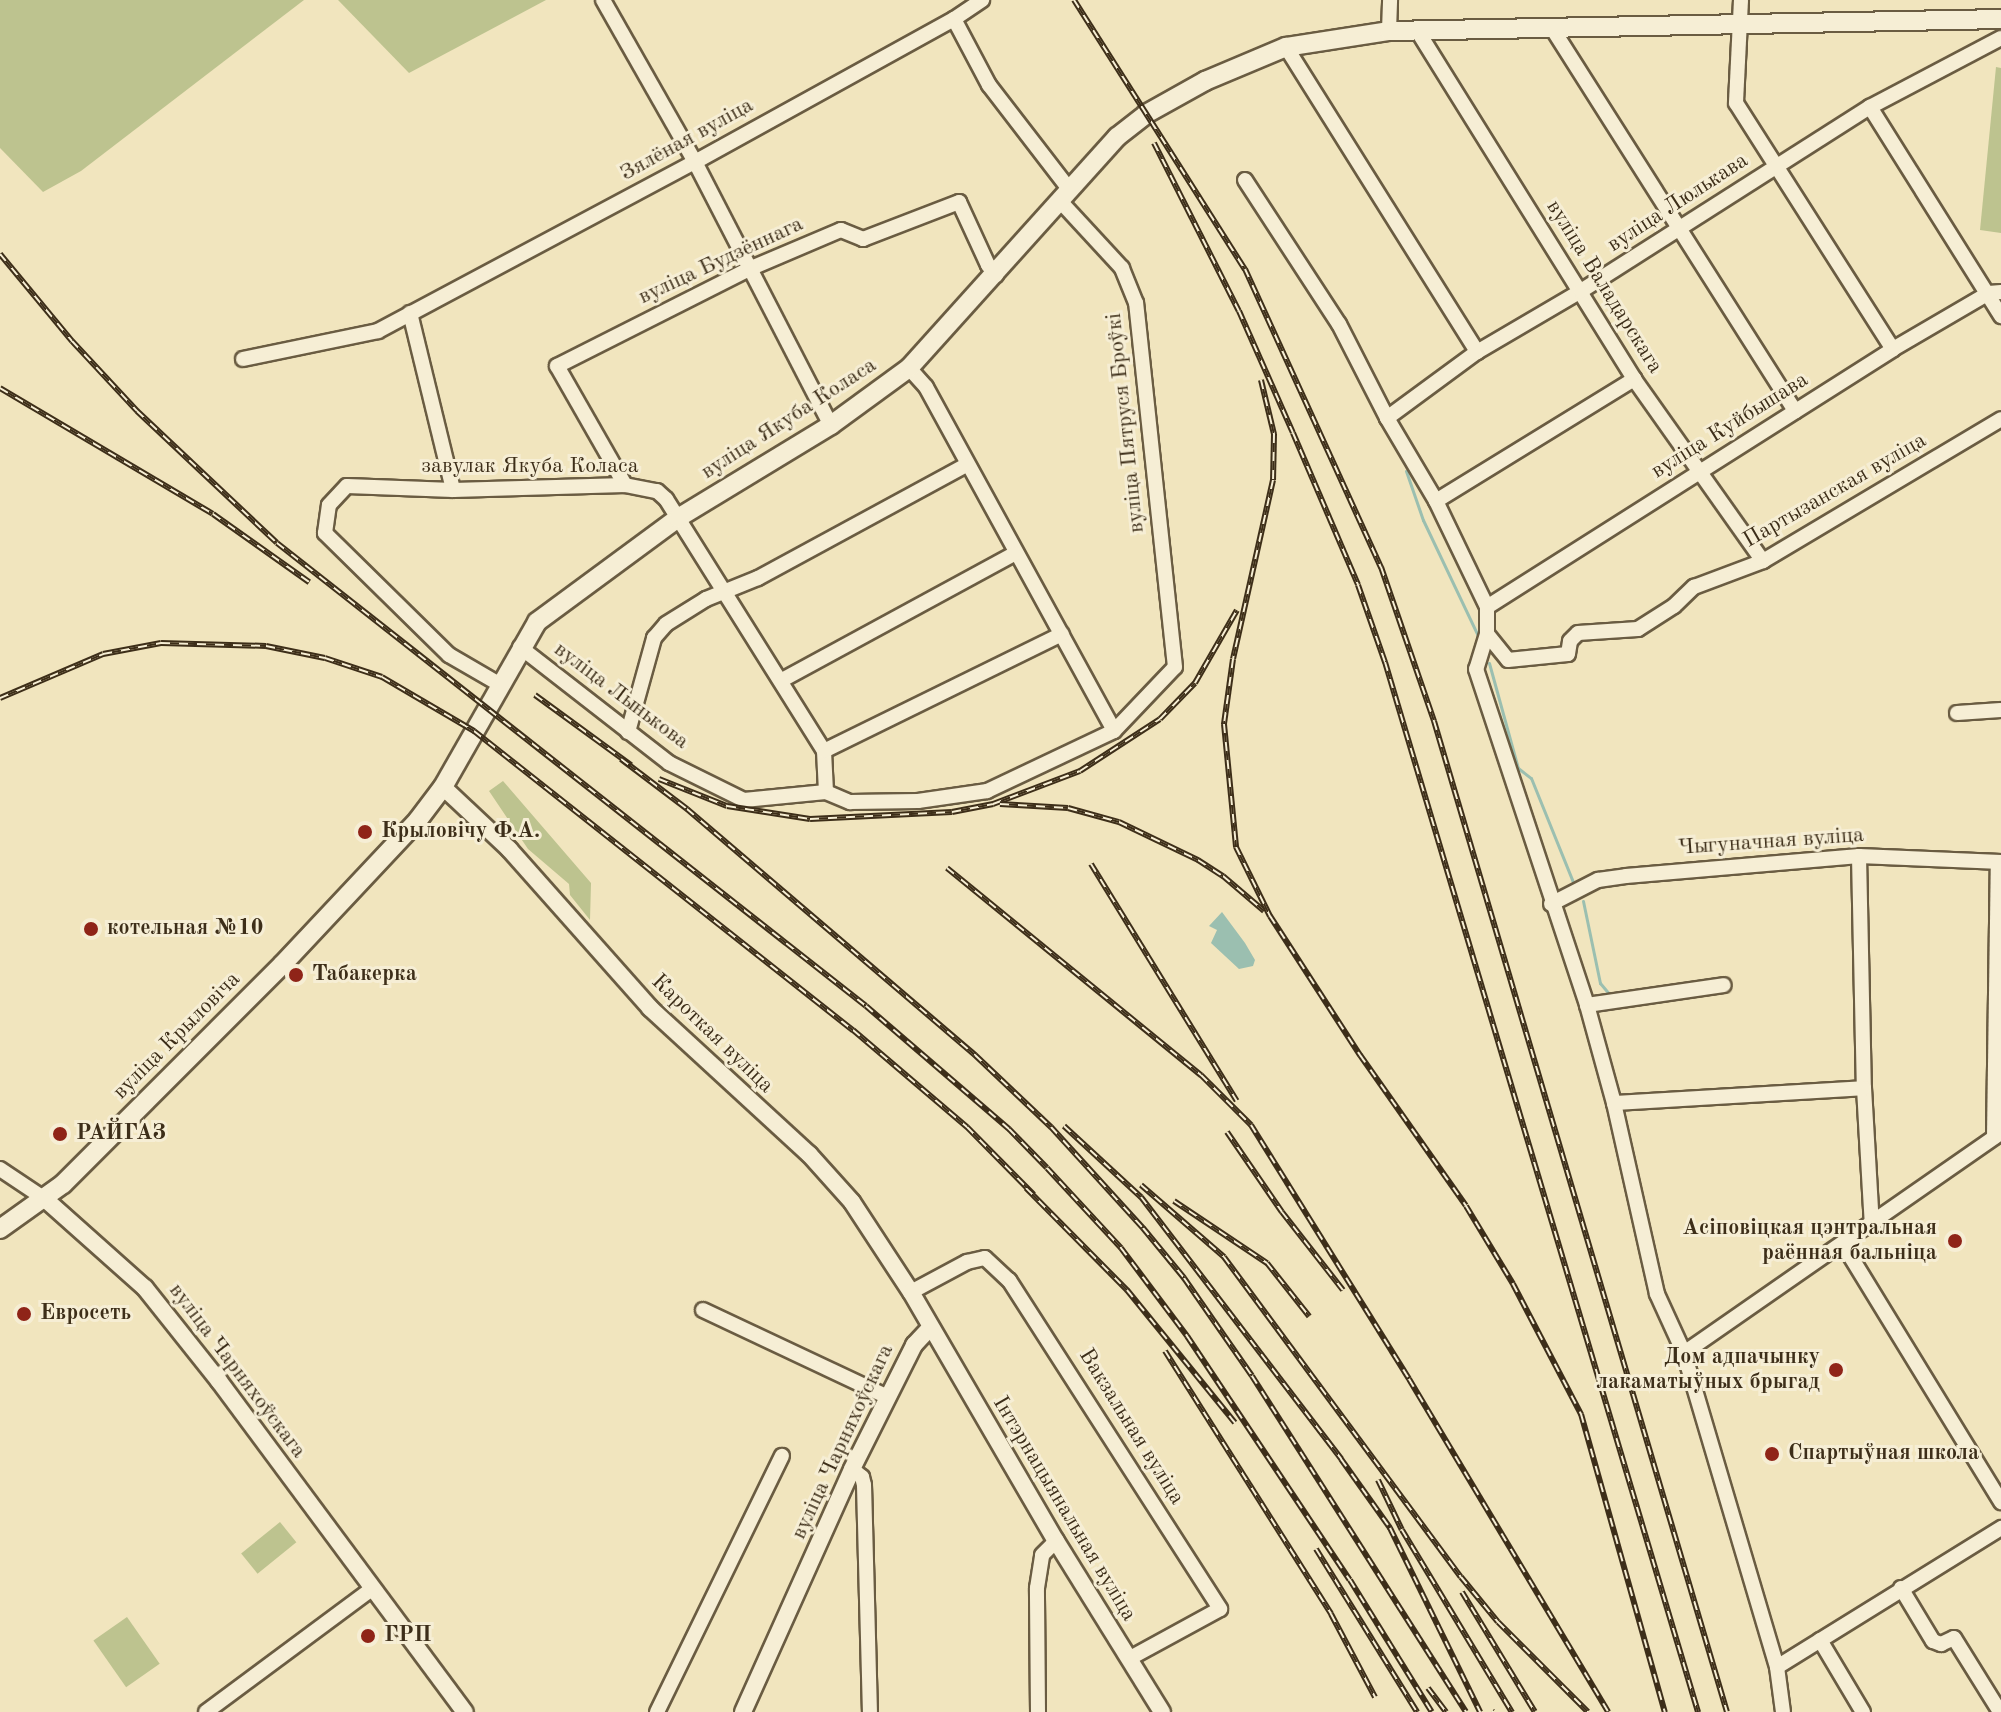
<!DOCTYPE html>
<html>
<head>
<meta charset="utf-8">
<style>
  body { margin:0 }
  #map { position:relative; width:2001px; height:1712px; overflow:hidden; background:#f1e5be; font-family:"Old Standard TT",serif }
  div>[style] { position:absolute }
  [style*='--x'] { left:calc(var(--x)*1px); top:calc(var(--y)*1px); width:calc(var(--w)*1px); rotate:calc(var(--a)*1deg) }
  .green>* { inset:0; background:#bdc38f; transform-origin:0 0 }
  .water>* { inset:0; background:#9bbfb0 }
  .stream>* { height:3px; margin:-1.5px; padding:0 1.5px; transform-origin:1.5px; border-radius:1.5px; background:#9bbfb0 }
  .roads { filter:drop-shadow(2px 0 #6a5c42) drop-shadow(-2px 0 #6a5c42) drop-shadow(0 2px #6a5c42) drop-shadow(0 -2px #6a5c42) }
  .minor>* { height:14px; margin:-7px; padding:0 7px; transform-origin:7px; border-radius:7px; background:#f6eed5 }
  .tertiary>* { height:16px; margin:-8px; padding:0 8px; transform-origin:8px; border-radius:8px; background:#f6eed5 }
  .secondary>* { height:18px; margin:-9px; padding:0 9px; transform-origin:9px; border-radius:9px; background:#f6eed5 }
  .rail>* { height:6px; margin-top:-3px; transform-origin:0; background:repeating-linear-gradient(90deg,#f6eed5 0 9px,#3d2e19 0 18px); box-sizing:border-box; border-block:2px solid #3d2e19 }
  .dots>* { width:22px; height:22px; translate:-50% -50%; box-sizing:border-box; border:4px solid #f6eed5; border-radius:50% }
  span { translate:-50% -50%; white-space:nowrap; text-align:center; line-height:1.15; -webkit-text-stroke:6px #f6eed5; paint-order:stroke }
  .street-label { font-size:22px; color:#3d2e19 }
  .poi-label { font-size:22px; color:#3d2e19; font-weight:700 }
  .left { translate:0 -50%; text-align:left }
  .right { translate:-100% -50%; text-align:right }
</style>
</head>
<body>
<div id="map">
  <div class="green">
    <div style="clip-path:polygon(0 0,304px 0,81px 171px,43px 192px,0 148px)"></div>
    <div style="clip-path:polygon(338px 0,546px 0,409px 73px)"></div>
    <div style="clip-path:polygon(1996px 67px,2001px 68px,2001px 233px,1980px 230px)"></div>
    <div style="clip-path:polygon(503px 781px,591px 883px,590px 920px,570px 895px,569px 884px,528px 849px,489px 791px)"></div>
    <div style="left:280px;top:1522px;width:26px;height:50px;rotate:51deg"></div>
    <div style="left:127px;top:1617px;width:57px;height:41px;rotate:55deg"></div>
  </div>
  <div class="water">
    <div style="clip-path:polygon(1222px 912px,1245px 943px,1255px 960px,1253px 966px,1239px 969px,1211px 943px,1217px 930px,1209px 926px)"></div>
  </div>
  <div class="stream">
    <div style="--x:1406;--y:471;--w:52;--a:70.9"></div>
    <div style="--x:1423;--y:520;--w:133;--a:64.6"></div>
    <div style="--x:1489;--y:663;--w:109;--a:74.6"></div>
    <div style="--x:1518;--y:768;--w:16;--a:38"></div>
    <div style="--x:1531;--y:778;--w:112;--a:68"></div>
    <div style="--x:1583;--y:901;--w:84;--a:78.3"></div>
    <div style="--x:1600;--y:983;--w:16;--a:50"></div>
  </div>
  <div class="roads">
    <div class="minor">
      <div style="--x:603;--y:0;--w:186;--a:60.4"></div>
      <div style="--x:695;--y:162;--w:296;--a:62.7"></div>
      <div style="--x:1741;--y:0;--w:103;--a:92.8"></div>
      <div style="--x:1736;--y:103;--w:292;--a:57.5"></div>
      <div style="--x:954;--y:19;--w:75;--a:62.1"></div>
      <div style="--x:989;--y:85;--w:133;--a:52.4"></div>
      <div style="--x:1552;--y:28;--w:454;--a:57.6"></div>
      <div style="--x:1417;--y:30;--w:411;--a:58.1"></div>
      <div style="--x:1634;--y:379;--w:223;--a:54.7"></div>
      <div style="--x:1389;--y:31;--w:31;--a:-88"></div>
      <div style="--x:1286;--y:47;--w:360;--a:57.9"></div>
      <div style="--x:1870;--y:107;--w:247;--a:57.9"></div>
      <div style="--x:1245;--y:180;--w:172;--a:56.9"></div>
      <div style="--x:1339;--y:324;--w:106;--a:62.9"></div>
      <div style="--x:1387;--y:418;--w:96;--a:59.4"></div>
      <div style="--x:1436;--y:501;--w:118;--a:64.3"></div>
      <div style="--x:1487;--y:607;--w:27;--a:90"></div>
      <div style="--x:1487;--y:634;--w:37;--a:107"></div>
      <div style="--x:1476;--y:669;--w:354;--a:71.7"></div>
      <div style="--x:1587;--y:1005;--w:102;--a:74.6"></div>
      <div style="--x:1614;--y:1103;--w:196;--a:77.3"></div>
      <div style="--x:1657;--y:1294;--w:65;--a:65.4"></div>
      <div style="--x:1684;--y:1353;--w:327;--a:73.5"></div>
      <div style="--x:1777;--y:1667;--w:45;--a:82.4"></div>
      <div style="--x:410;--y:313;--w:182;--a:76.3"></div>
      <div style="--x:243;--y:359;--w:138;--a:-11.7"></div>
      <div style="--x:378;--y:331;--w:359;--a:-28.1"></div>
      <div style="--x:695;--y:162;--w:296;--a:-28.9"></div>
      <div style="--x:954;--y:19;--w:34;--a:-34"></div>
      <div style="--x:909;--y:368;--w:25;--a:48"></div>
      <div style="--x:926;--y:387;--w:392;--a:61.3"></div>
      <div style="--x:1387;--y:418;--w:112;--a:-36.3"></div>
      <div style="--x:1477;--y:352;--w:121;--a:-30.4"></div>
      <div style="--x:1581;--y:291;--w:343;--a:-32.5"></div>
      <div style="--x:1870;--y:107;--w:148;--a:-27.8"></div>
      <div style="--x:625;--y:485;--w:137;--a:-119.7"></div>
      <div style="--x:557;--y:366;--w:215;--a:-26.8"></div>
      <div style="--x:749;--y:269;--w:100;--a:-23"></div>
      <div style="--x:841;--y:230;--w:24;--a:22"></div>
      <div style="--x:863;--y:239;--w:103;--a:-21.1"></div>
      <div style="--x:959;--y:202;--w:69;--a:65.3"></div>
      <div style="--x:988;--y:265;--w:13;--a:51"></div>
      <div style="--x:1436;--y:501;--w:233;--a:-31.6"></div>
      <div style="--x:1487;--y:607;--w:481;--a:-32.4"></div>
      <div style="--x:1893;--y:349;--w:111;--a:-30.3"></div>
      <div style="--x:1989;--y:293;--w:12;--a:-5"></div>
      <div style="--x:1487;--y:634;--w:33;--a:51"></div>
      <div style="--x:1508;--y:660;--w:60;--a:-5.7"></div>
      <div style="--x:1568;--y:654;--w:13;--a:-81"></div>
      <div style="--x:1570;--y:641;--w:11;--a:-45"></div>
      <div style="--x:1578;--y:633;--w:60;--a:-3.8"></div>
      <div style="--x:1638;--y:629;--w:43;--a:-32.6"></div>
      <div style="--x:1674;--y:606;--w:28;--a:-44"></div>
      <div style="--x:1694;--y:587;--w:74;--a:-20.6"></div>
      <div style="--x:1763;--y:561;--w:277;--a:-30.8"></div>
      <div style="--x:520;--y:647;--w:189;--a:37.9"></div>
      <div style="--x:669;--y:763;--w:84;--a:26.3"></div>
      <div style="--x:744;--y:800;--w:82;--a:-5.6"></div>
      <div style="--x:826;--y:792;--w:26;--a:23"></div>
      <div style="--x:850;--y:802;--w:68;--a:-0.8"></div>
      <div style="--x:918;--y:801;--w:70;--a:-8.2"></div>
      <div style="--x:987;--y:791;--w:140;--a:-25.3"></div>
      <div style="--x:1114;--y:731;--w:88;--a:-46.4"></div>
      <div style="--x:1175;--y:667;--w:366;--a:-96.1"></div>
      <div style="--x:1136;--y:303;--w:38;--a:-112"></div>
      <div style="--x:1122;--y:268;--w:91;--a:-132.8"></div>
      <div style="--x:782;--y:680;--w:264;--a:-28.5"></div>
      <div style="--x:499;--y:684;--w:58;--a:-149.9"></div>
      <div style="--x:449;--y:655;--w:174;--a:-135.5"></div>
      <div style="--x:325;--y:533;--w:28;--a:-82"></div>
      <div style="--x:329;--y:505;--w:26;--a:-47"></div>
      <div style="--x:347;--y:486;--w:106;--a:2.2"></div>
      <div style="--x:453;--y:490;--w:172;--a:-1.7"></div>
      <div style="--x:625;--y:485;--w:33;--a:11"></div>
      <div style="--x:657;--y:491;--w:12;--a:42"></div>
      <div style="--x:666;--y:499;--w:297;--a:57.9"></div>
      <div style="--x:824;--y:751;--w:41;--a:87.2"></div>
      <div style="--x:1957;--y:713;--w:44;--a:-3.9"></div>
      <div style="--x:628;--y:732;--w:98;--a:-74.5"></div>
      <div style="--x:654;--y:638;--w:18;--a:-49"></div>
      <div style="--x:666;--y:624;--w:47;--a:-32"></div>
      <div style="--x:706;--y:599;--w:56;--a:-22"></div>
      <div style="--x:758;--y:578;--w:237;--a:-28.5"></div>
      <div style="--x:824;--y:751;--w:265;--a:-26.2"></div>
      <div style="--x:1859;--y:856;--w:232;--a:88.8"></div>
      <div style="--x:1864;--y:1088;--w:137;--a:86.7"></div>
      <div style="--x:1551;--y:904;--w:53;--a:-27.1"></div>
      <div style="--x:1598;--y:880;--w:28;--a:-8"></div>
      <div style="--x:1626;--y:876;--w:234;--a:-4.9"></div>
      <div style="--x:1859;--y:856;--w:142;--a:2.4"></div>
      <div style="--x:1587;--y:1005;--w:138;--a:-8.3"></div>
      <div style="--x:1614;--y:1103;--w:250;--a:-3.4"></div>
      <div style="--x:1994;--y:1137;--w:275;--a:-89.2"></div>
      <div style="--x:0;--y:1169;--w:54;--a:33.7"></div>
      <div style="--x:1843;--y:1244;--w:303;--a:58.5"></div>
      <div style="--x:911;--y:1292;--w:64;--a:-28.2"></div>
      <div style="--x:967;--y:1262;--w:18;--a:-13"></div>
      <div style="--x:985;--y:1258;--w:33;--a:43"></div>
      <div style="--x:1009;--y:1280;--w:391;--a:57.3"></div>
      <div style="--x:1220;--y:1609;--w:102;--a:151.4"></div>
      <div style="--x:703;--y:1310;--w:204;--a:25.2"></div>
      <div style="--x:1684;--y:1353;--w:386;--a:-34.8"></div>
      <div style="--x:852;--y:1469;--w:13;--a:39"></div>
      <div style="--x:862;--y:1477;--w:8;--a:76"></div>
      <div style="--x:864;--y:1485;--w:227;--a:88.5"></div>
      <div style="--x:1901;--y:1588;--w:62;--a:58.9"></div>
      <div style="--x:1933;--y:1641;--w:9;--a:21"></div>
      <div style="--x:1941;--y:1644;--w:14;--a:-25"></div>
      <div style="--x:1954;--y:1638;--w:87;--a:58.1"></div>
      <div style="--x:1820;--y:1640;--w:84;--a:59.2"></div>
      <div style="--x:1777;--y:1667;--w:264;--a:-31.8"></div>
      <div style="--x:206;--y:1712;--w:208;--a:-36.6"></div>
      <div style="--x:657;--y:1712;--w:285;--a:-64"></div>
      <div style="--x:1038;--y:1712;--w:124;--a:-90.5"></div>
      <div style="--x:1037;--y:1588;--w:33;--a:-81"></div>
      <div style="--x:1042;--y:1555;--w:20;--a:-45"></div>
    </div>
    <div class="tertiary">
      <div style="--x:443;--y:787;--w:91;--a:43.2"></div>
      <div style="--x:509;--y:849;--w:213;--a:48.4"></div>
      <div style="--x:650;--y:1008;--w:216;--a:42.6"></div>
      <div style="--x:809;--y:1154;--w:64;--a:48.1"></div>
      <div style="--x:852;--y:1202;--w:108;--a:56.8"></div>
      <div style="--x:911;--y:1292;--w:288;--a:59.8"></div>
      <div style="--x:1056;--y:1541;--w:201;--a:58.2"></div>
      <div style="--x:45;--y:1199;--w:134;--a:41.7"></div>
      <div style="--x:145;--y:1288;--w:119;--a:51.5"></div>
      <div style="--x:219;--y:1381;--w:412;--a:53.4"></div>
      <div style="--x:743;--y:1712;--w:266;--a:-65.8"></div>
      <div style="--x:852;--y:1469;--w:139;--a:-63.4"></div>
      <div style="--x:914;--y:1345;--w:23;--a:-47"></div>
    </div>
    <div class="secondary">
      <div style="--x:0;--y:1229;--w:77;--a:-35.5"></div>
      <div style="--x:63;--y:1184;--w:310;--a:-45"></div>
      <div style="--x:282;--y:965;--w:199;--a:-46.8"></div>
      <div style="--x:418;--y:820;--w:41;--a:-52.9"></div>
      <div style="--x:443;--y:787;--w:190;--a:-60.3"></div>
      <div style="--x:537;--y:622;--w:175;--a:-36.4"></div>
      <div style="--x:678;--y:518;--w:179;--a:-31.3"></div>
      <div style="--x:831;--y:425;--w:97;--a:-36.2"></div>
      <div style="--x:909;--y:368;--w:311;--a:-48"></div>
      <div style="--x:1117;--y:137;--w:37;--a:-38"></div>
      <div style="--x:1146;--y:114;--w:68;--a:-29.2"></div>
      <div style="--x:1205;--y:81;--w:88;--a:-22.8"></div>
      <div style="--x:1286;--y:47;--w:104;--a:-8.8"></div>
      <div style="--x:1389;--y:31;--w:612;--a:-1.12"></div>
    </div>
  </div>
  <div class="rail">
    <div style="--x:1074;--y:0;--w:319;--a:57.6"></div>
    <div style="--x:1245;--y:269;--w:328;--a:65.5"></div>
    <div style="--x:1381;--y:567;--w:163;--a:71"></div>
    <div style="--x:1434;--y:721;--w:1033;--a:73.53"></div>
    <div style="--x:1154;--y:143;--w:188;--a:63.2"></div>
    <div style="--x:1239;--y:311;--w:133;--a:66.1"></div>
    <div style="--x:1293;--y:433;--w:165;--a:66.8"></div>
    <div style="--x:1358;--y:585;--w:82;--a:70.7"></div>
    <div style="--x:1385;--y:662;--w:1096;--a:73.4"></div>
    <div style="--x:0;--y:254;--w:113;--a:50.4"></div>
    <div style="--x:72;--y:341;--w:96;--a:47.1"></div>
    <div style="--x:137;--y:411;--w:192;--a:43.3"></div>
    <div style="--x:277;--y:543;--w:749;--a:38.17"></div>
    <div style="--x:866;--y:1006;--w:189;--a:40.7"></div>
    <div style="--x:1009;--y:1129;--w:54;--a:45.7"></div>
    <div style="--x:1047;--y:1168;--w:109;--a:47.2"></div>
    <div style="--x:1121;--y:1248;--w:110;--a:53.1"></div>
    <div style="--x:1187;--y:1336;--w:293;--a:56.3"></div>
    <div style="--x:1350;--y:1580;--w:155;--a:58.2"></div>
    <div style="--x:1261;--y:380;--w:56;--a:76.5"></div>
    <div style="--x:1274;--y:434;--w:46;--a:91.2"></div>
    <div style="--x:1273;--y:480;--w:183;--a:102.6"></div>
    <div style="--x:1233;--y:659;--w:66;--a:97.9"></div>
    <div style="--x:1224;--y:724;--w:124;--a:84.4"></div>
    <div style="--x:1236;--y:847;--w:77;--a:63.8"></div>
    <div style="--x:1270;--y:916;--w:166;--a:57.1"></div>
    <div style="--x:1360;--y:1055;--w:184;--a:54.9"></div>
    <div style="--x:1466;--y:1206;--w:91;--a:58.9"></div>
    <div style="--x:1513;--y:1284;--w:147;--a:62.4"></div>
    <div style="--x:1581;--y:1414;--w:310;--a:74.3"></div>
    <div style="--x:0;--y:388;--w:247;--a:30.6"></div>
    <div style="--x:213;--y:514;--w:118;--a:35.3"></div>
    <div style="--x:535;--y:695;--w:119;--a:36.1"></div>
    <div style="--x:0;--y:698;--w:112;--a:-23.1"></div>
    <div style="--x:103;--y:654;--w:59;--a:-10.7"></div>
    <div style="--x:161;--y:643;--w:105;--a:1.6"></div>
    <div style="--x:266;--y:646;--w:60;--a:11.5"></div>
    <div style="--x:325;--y:658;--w:60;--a:18.4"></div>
    <div style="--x:382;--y:677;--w:107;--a:30.4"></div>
    <div style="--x:474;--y:731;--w:483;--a:38.3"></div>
    <div style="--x:853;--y:1030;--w:150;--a:40.4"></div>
    <div style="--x:967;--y:1127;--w:95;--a:45.4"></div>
    <div style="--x:621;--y:759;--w:83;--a:37.1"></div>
    <div style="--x:687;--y:809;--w:379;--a:40.5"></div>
    <div style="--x:975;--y:1055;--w:105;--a:43.5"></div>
    <div style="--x:1051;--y:1127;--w:137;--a:47.7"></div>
    <div style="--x:1143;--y:1228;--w:65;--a:50.6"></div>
    <div style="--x:1184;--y:1278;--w:119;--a:55.2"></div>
    <div style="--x:1252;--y:1376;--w:398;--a:57.5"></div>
    <div style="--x:659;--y:779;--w:73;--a:21.7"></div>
    <div style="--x:727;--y:806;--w:84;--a:8.9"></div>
    <div style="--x:810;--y:819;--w:142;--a:-2.8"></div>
    <div style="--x:952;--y:812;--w:42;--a:-11"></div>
    <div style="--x:993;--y:804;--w:93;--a:-20.8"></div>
    <div style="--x:1080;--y:771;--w:95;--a:-33"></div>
    <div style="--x:1160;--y:719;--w:50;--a:-45.8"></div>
    <div style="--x:1195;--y:683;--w:84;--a:-60.1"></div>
    <div style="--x:1000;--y:804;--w:68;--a:3.4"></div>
    <div style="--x:1068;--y:808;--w:53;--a:15.4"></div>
    <div style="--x:1119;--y:822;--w:88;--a:25.7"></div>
    <div style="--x:1198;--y:860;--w:30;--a:33"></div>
    <div style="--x:1223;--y:876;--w:54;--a:40.5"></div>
    <div style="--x:1091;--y:864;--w:278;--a:58.4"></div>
    <div style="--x:947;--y:868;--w:328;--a:39.2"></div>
    <div style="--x:1201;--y:1075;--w:71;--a:45"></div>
    <div style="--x:1251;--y:1125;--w:299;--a:58.1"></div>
    <div style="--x:1409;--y:1379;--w:388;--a:59.1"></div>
    <div style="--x:1064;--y:1126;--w:105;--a:42.7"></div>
    <div style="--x:1141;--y:1197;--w:330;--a:52.6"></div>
    <div style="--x:1341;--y:1459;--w:85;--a:54.6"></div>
    <div style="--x:1390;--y:1528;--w:205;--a:63.9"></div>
    <div style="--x:1227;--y:1132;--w:97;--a:55.5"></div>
    <div style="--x:1282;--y:1212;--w:99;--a:52"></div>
    <div style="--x:1141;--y:1185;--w:110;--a:40.9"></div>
    <div style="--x:1224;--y:1257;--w:398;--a:53.5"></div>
    <div style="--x:1461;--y:1577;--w:58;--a:50.6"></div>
    <div style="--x:1498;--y:1622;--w:127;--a:45"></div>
    <div style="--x:1026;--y:1188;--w:144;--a:45.3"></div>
    <div style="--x:1127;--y:1290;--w:171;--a:50.9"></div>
    <div style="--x:1174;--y:1201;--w:112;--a:33.7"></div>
    <div style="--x:1267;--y:1263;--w:68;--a:51.6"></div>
    <div style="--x:1165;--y:1351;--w:311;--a:57.7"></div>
    <div style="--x:1331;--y:1614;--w:94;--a:62.1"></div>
    <div style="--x:1378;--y:1480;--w:55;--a:64.4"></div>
    <div style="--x:1402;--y:1530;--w:213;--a:58.9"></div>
    <div style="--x:1316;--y:1549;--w:192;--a:58.2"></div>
    <div style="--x:1462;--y:1592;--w:140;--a:58.7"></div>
    <div style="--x:1428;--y:1688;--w:30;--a:53"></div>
    <div style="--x:1492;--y:1711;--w:1;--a:45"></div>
  </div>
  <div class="dots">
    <div style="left:365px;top:832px;background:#8f2418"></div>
    <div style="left:91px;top:929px;background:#8f2418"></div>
    <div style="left:296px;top:975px;background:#8f2418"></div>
    <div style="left:60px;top:1134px;background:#8f2418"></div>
    <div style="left:1955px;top:1241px;background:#8f2418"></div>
    <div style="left:24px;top:1314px;background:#8f2418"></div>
    <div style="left:1836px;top:1370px;background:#8f2418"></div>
    <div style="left:1772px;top:1454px;background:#8f2418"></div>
    <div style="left:368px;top:1636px;background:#8f2418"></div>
  </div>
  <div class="street-label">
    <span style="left:687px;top:140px;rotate:-29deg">Зялёная вуліца</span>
    <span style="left:1678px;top:203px;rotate:-33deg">вуліца Люлькава</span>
    <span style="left:721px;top:261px;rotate:-25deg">вуліца Будзённага</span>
    <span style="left:1604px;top:287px;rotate:58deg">вуліца Валадарскага</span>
    <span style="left:789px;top:419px;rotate:-33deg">вуліца Якуба Коласа</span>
    <span style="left:1126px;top:423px;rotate:-96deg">вуліца Пятруся Броўкі</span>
    <span style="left:1730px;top:426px;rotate:-32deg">вуліца Куйбышава</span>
    <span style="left:530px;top:467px">завулак Якуба Коласа</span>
    <span style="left:1835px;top:491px;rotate:-30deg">Партызанская вуліца</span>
    <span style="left:621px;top:696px;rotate:37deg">вуліца Лынькова</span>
    <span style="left:1771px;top:842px;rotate:-4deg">Чыгуначная вуліца</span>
    <span style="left:712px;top:1034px;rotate:44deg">Кароткая вуліца</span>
    <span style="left:177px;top:1036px;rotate:-45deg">вуліца Крыловіча</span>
    <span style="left:237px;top:1371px;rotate:53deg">вуліца Чарняхоўскага</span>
    <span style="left:1131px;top:1427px;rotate:58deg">Вакзальная вуліца</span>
    <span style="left:843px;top:1442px;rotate:-65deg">вуліца Чарняхоўскага</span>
    <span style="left:1064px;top:1509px;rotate:59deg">Інтэрнацыянальная вуліца</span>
  </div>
  <div class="poi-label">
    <span class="left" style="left:381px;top:832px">Крыловічу Ф.А.</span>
    <span class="left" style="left:107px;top:929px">котельная №10</span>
    <span class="left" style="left:312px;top:975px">Табакерка</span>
    <span class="left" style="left:76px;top:1134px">РАЙГАЗ</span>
    <span class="right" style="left:1937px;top:1241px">Асіповіцкая цэнтральная<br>раённая бальніца</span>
    <span class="left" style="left:40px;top:1314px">Евросеть</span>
    <span class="right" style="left:1820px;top:1370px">Дом адпачынку<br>лакаматыўных брыгад</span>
    <span class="left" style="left:1788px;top:1454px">Спартыўная школа</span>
    <span class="left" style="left:384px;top:1636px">ГРП</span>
  </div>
</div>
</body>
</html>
